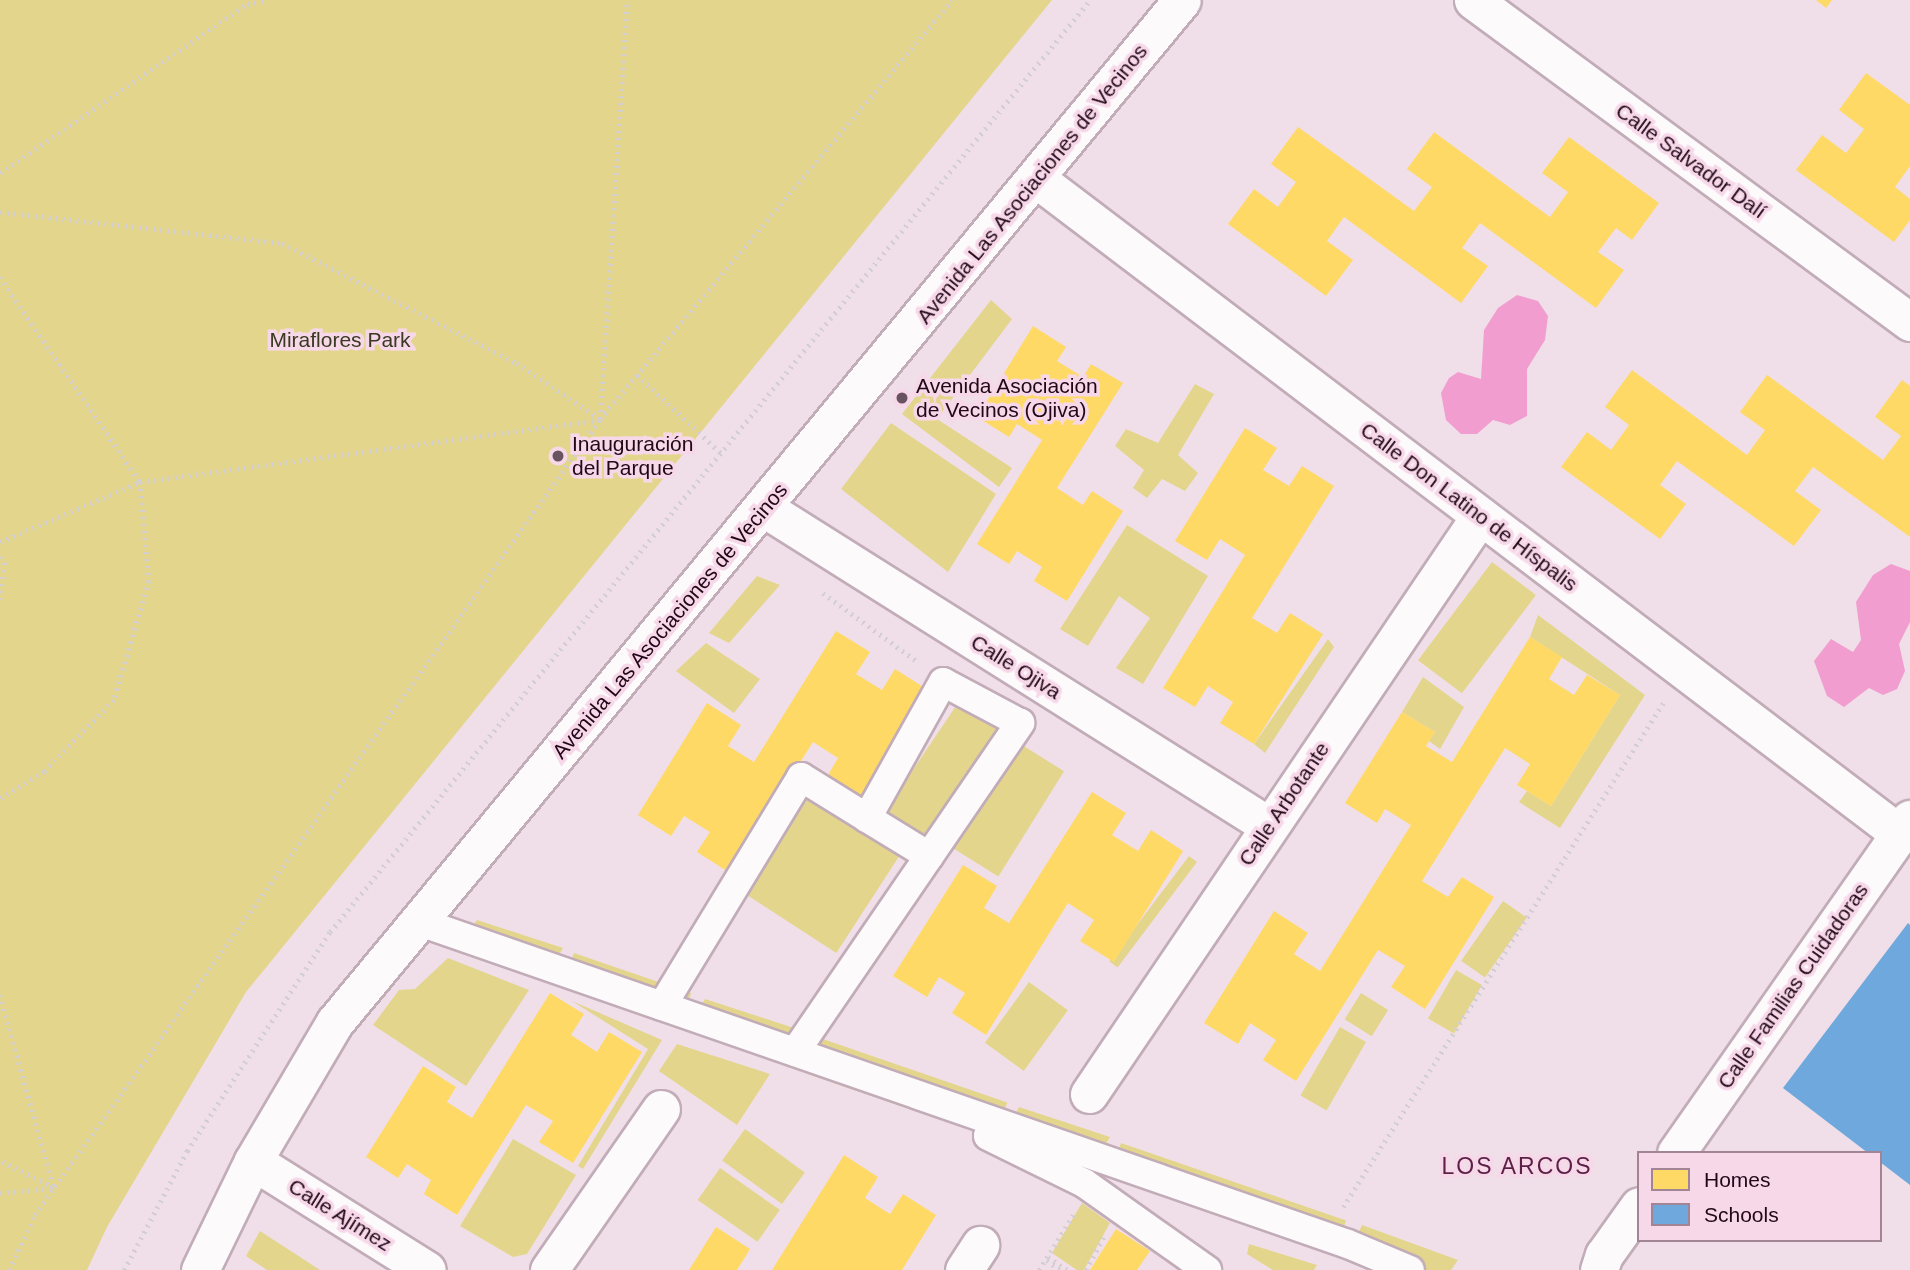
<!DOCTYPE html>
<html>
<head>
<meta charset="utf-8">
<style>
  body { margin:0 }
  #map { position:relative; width:1910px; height:1270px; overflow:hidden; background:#f0dfe8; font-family:Helvetica,sans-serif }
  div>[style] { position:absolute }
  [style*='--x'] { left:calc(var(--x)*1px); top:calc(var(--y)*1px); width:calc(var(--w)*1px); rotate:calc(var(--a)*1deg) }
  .green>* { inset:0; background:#e3d68c; transform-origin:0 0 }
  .water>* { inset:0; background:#f19dd0 }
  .homes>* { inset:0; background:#ffd966 }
  .schools>* { inset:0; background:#6fa8dc }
  .path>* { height:4.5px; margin-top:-2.25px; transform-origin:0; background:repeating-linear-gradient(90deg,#d3ced1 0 2px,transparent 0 7px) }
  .roads { filter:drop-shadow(2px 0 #c1acb8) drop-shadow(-2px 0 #c1acb8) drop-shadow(0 2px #c1acb8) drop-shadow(0 -2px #c1acb8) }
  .pedestrian>* { height:28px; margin:-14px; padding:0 14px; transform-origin:14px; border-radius:14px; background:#fdfafc }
  .minor>* { height:37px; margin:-18.5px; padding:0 18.5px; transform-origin:18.5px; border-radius:18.5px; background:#fdfafc }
  .dots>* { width:19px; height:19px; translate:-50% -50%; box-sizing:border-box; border:4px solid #f7d8e9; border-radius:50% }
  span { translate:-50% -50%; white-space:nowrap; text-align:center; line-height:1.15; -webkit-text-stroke:7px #f7d8e9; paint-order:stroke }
  .street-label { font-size:21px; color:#210818 }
  .park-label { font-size:21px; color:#3a3921 }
  .poi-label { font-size:21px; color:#210818 }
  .left { translate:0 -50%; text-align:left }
  .neighbourhood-label { font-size:23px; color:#5c1f46; letter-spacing:2px }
  .legend { position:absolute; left:1637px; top:1151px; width:245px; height:91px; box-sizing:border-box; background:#f7d8e9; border:2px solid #a18595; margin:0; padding:9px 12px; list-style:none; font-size:21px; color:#210818 }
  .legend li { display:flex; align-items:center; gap:14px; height:35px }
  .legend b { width:35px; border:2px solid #a18595 }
</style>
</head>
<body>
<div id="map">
  <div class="green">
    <div style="clip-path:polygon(0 0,1052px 0,246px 992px,107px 1227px,87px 1270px,0 1270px)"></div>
    <div style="clip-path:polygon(991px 300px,1012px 319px,937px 419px,1012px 468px,999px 487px,902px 414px)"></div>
    <div style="clip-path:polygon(1195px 384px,1214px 394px,1178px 455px,1198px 473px,1185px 491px,1162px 479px,1147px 498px,1133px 488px,1144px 470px,1115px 446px,1126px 429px,1158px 443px)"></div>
    <div style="clip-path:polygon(891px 423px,996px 494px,948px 572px,841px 489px)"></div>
    <div style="clip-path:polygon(1127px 525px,1208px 576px,1143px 684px,1116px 668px,1150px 618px,1119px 596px,1088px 646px,1060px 629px)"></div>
    <div style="left:1492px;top:562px;width:55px;height:123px;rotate:37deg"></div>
    <div style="clip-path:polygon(757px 576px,780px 585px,729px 643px,709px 633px)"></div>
    <div style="clip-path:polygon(1538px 615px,1645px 695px,1560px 828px,1519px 802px,1527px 791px,1551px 806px,1620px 695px,1530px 637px)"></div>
    <div style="clip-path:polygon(1328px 639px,1334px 647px,1265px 753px,1254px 744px)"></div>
    <div style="clip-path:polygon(706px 643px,760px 679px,734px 713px,676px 671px)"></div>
    <div style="clip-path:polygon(1423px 677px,1464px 707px,1440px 749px,1429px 741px,1435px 732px,1402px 712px)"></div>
    <div style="left:958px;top:703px;width:53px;height:134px;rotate:34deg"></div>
    <div style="left:1014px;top:740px;width:59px;height:124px;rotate:32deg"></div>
    <div style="left:816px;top:786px;width:108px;height:129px;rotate:33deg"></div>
    <div style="left:1189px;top:856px;width:10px;height:132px;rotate:37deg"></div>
    <div style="left:1503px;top:901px;width:29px;height:73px;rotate:35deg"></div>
    <div style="clip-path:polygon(477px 920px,563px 948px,543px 980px,457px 948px)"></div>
    <div style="left:574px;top:953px;width:124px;height:36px;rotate:19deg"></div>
    <div style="clip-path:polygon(448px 958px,529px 990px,466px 1086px,373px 1025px,399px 990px,415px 989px)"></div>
    <div style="left:1456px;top:970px;width:30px;height:56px;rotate:30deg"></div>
    <div style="left:1029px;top:982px;width:48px;height:75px;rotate:36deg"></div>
    <div style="left:1361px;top:993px;width:32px;height:31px;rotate:32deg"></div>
    <div style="clip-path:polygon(705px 999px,797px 1029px,777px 1063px,686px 1029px)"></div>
    <div style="clip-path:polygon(572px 1001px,662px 1040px,583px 1169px,578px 1166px,648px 1049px)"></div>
    <div style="left:1340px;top:1027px;width:30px;height:79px;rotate:30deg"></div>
    <div style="left:820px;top:1038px;width:198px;height:38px;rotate:19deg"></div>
    <div style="clip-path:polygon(677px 1044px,770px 1074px,737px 1125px,659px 1071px)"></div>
    <div style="clip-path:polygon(1019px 1107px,1110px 1137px,1088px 1172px,1001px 1138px)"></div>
    <div style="left:745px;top:1129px;width:74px;height:39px;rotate:36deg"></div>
    <div style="clip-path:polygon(513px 1139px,576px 1175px,527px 1254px,513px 1257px,460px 1226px)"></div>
    <div style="left:1121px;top:1143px;width:238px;height:36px;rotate:19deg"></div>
    <div style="left:720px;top:1168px;width:73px;height:39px;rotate:35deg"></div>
    <div style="clip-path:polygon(1082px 1203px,1110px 1223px,1084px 1270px,1077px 1270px,1052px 1253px)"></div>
    <div style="clip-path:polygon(1362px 1225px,1458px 1260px,1451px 1270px,1381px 1270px,1358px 1234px)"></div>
    <div style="clip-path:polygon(260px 1231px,320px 1270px,267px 1270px,246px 1256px)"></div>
    <div style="clip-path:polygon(1249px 1244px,1317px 1265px,1314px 1270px,1273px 1270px,1247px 1254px)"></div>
  </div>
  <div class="water">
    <div style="clip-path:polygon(1517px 295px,1538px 301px,1548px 316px,1545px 340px,1527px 369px,1527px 416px,1510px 425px,1493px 420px,1477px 434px,1461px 434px,1446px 420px,1441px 393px,1449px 378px,1458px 372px,1481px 379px,1484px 330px,1498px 308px)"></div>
    <div style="clip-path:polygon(1891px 564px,1910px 571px,1910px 622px,1899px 644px,1905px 671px,1897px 689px,1883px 695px,1869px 688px,1844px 707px,1827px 696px,1814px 661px,1831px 639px,1853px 652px,1861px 640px,1856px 602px,1873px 575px)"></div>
  </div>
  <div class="homes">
    <div style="clip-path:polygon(1816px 0,1832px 0,1826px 8px)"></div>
    <div style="clip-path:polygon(1866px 73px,1910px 105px,1910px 166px,1895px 187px,1910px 199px,1910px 220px,1894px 242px,1796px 170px,1822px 135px,1846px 153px,1864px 129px,1839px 110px)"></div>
    <div style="clip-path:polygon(1298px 127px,1414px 211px,1432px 187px,1407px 169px,1434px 132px,1550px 217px,1568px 192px,1542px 173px,1569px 137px,1659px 203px,1632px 240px,1616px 228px,1598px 252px,1624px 270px,1596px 308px,1480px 223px,1462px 248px,1488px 266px,1461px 303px,1344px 217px,1327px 241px,1353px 260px,1326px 296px,1228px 224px,1254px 189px,1278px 207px,1296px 182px,1271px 164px)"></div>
    <div style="clip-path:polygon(1033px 326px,1066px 347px,1057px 361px,1083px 377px,1091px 364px,1123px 383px,1057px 488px,1083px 505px,1092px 491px,1123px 511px,1067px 601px,1034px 581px,1042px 567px,1017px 551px,1009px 564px,977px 544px,1042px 440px,1017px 424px,1009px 437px,977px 417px)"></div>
    <div style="clip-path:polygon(1632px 370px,1747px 455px,1765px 430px,1740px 412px,1767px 375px,1883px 460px,1901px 436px,1875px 417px,1902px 380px,1910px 386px,1910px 537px,1813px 467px,1795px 491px,1821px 510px,1794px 546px,1677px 461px,1660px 485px,1686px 504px,1660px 539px,1561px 467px,1587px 432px,1611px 450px,1629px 425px,1605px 407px)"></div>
    <div style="clip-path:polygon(1245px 428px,1277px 448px,1263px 470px,1289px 486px,1302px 466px,1334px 486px,1252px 618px,1277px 633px,1290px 613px,1323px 634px,1254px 744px,1220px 723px,1233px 702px,1208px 686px,1195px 707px,1163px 688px,1245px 555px,1220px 539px,1207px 560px,1175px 541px)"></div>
    <div style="clip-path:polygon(836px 631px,870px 652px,856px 674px,882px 690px,895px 669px,928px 690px,858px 801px,825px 780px,838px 758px,813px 742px,730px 873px,697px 852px,710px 832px,684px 816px,671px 836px,638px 815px,707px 703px,741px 725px,728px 746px,754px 762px)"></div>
    <div style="clip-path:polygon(1530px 637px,1562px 657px,1549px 679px,1574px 695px,1587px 675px,1620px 695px,1551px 806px,1517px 785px,1530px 764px,1505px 748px,1422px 881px,1448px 897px,1462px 877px,1494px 897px,1425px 1009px,1391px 987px,1405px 966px,1378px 950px,1296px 1081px,1263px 1060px,1276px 1040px,1250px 1023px,1238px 1044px,1204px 1023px,1274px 911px,1308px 933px,1294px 954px,1320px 971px,1411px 825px,1385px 809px,1377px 823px,1345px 803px,1402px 712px,1435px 732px,1426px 746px,1452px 762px)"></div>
    <div style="clip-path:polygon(1092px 792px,1126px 813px,1112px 835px,1138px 851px,1151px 830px,1183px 851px,1114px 962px,1080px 941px,1094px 920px,1068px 903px,986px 1035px,952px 1013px,965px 993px,939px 977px,927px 997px,893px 976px,963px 865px,997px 886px,984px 908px,1009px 923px)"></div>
    <div style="clip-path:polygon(550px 993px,584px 1014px,571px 1035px,597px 1052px,609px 1032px,642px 1052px,573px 1163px,539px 1142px,553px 1121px,526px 1105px,457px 1215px,424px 1194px,431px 1180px,407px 1164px,398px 1178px,366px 1157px,423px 1066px,456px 1087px,447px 1102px,472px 1118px)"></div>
    <div style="clip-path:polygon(844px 1155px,878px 1177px,865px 1198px,890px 1214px,903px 1194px,936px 1215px,902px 1270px,772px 1270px)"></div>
    <div style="clip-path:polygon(716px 1227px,750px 1249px,737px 1270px,689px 1270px)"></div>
    <div style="clip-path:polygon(1116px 1229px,1150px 1251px,1137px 1270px,1090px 1270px)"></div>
  </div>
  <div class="schools">
    <div style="clip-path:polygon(1908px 923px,1910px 925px,1910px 1185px,1880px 1162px,1880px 1153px,1868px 1153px,1783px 1088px)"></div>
  </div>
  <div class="path">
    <div style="--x:0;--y:173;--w:299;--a:-34.4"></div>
    <div style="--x:247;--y:4;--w:21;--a:-11"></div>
    <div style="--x:0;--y:212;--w:284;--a:6.3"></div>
    <div style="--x:282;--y:243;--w:264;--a:27.1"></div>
    <div style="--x:517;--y:363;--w:100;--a:34"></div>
    <div style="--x:0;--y:277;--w:248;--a:55.7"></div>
    <div style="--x:140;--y:482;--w:99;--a:84.8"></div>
    <div style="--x:149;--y:581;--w:124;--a:106.4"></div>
    <div style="--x:114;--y:700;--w:100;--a:134.2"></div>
    <div style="--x:44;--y:772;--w:52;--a:148.5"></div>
    <div style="--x:637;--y:375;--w:115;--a:42.9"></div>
    <div style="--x:600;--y:419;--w:420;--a:-86.3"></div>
    <div style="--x:0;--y:542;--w:152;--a:-23.2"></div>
    <div style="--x:140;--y:482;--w:463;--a:-7.7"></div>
    <div style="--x:0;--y:557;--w:8;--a:50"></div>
    <div style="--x:5;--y:563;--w:37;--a:98"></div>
    <div style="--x:823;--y:593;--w:117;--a:36"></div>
    <div style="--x:0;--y:995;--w:200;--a:74.4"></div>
    <div style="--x:54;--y:1188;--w:60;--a:-153.4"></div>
    <div style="--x:0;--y:1193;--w:53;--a:-5.4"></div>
    <div style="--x:1343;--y:1207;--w:601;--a:-57.58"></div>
    <div style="--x:1048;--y:1257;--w:23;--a:34"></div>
    <div style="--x:1047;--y:1260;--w:16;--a:38"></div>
    <div style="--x:9;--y:1270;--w:61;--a:-64.7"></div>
    <div style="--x:35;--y:1215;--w:976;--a:-54.63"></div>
    <div style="--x:600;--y:419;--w:547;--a:-49.97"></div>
    <div style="--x:124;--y:1270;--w:135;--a:-62.1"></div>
    <div style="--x:187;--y:1151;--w:262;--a:-56.9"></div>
    <div style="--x:330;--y:932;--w:1203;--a:-50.8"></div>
    <div style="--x:1039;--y:1270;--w:66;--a:-58"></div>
    <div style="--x:1086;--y:1270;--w:40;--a:-62"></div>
  </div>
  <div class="roads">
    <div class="pedestrian">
      <div style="--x:420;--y:922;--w:982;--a:19.14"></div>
      <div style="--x:1348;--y:1244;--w:67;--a:22.8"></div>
      <div style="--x:662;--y:1006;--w:268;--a:-58.7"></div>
      <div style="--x:801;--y:777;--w:78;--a:31.8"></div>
      <div style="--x:795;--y:1052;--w:399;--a:-55.6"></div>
      <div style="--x:1020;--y:723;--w:87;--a:-152"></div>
      <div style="--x:943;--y:682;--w:156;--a:119.2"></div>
      <div style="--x:867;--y:818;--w:73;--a:31.5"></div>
      <div style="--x:993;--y:1128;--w:9;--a:122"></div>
      <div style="--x:988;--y:1136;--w:107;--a:26.1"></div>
      <div style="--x:1084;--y:1183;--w:151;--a:35.3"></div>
    </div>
    <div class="minor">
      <div style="--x:1473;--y:0;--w:543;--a:36.38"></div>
      <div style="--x:1038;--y:180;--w:1082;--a:37.19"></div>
      <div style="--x:764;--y:508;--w:597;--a:32.2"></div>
      <div style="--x:1089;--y:1094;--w:698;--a:-55.92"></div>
      <div style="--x:1676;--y:1153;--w:408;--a:-55"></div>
      <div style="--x:253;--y:1161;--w:205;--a:32.1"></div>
      <div style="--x:200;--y:1270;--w:121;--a:-64.1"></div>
      <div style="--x:253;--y:1161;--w:161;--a:-59.5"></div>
      <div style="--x:335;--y:1022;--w:1327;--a:-50.35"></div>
      <div style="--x:549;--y:1270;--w:196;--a:-55.2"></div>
      <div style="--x:964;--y:1270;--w:30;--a:-57"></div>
      <div style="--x:1599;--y:1270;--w:16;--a:-72"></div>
      <div style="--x:1604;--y:1255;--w:60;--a:-54.5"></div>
    </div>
  </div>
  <div class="dots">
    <div style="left:902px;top:398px;background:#695361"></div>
    <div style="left:558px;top:456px;background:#695361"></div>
  </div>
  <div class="street-label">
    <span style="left:1691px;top:161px;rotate:36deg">Calle Salvador Dalí</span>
    <span style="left:1032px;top:184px;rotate:-51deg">Avenida Las Asociaciones de Vecinos</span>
    <span style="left:1469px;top:507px;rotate:37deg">Calle Don Latino de Híspalis</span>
    <span style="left:670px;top:621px;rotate:-50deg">Avenida Las Asociaciones de Vecinos</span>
    <span style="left:1016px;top:667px;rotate:32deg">Calle Ojiva</span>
    <span style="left:1284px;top:804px;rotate:-56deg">Calle Arbotante</span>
    <span style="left:1793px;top:986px;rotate:-55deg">Calle Familias Cuidadoras</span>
    <span style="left:340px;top:1215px;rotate:32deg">Calle Ajímez</span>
  </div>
  <div class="park-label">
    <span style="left:340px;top:340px">Miraflores Park</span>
  </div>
  <div class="poi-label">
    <span class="left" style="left:916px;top:398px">Avenida Asociación<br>de Vecinos (Ojiva)</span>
    <span class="left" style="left:572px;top:456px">Inauguración<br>del Parque</span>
  </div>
  <div class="neighbourhood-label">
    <span style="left:1517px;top:1166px">LOS ARCOS</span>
  </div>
  <ul class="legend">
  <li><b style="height:19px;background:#ffd966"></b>Homes</li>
  <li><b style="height:19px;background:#6fa8dc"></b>Schools</li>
  </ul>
</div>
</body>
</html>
